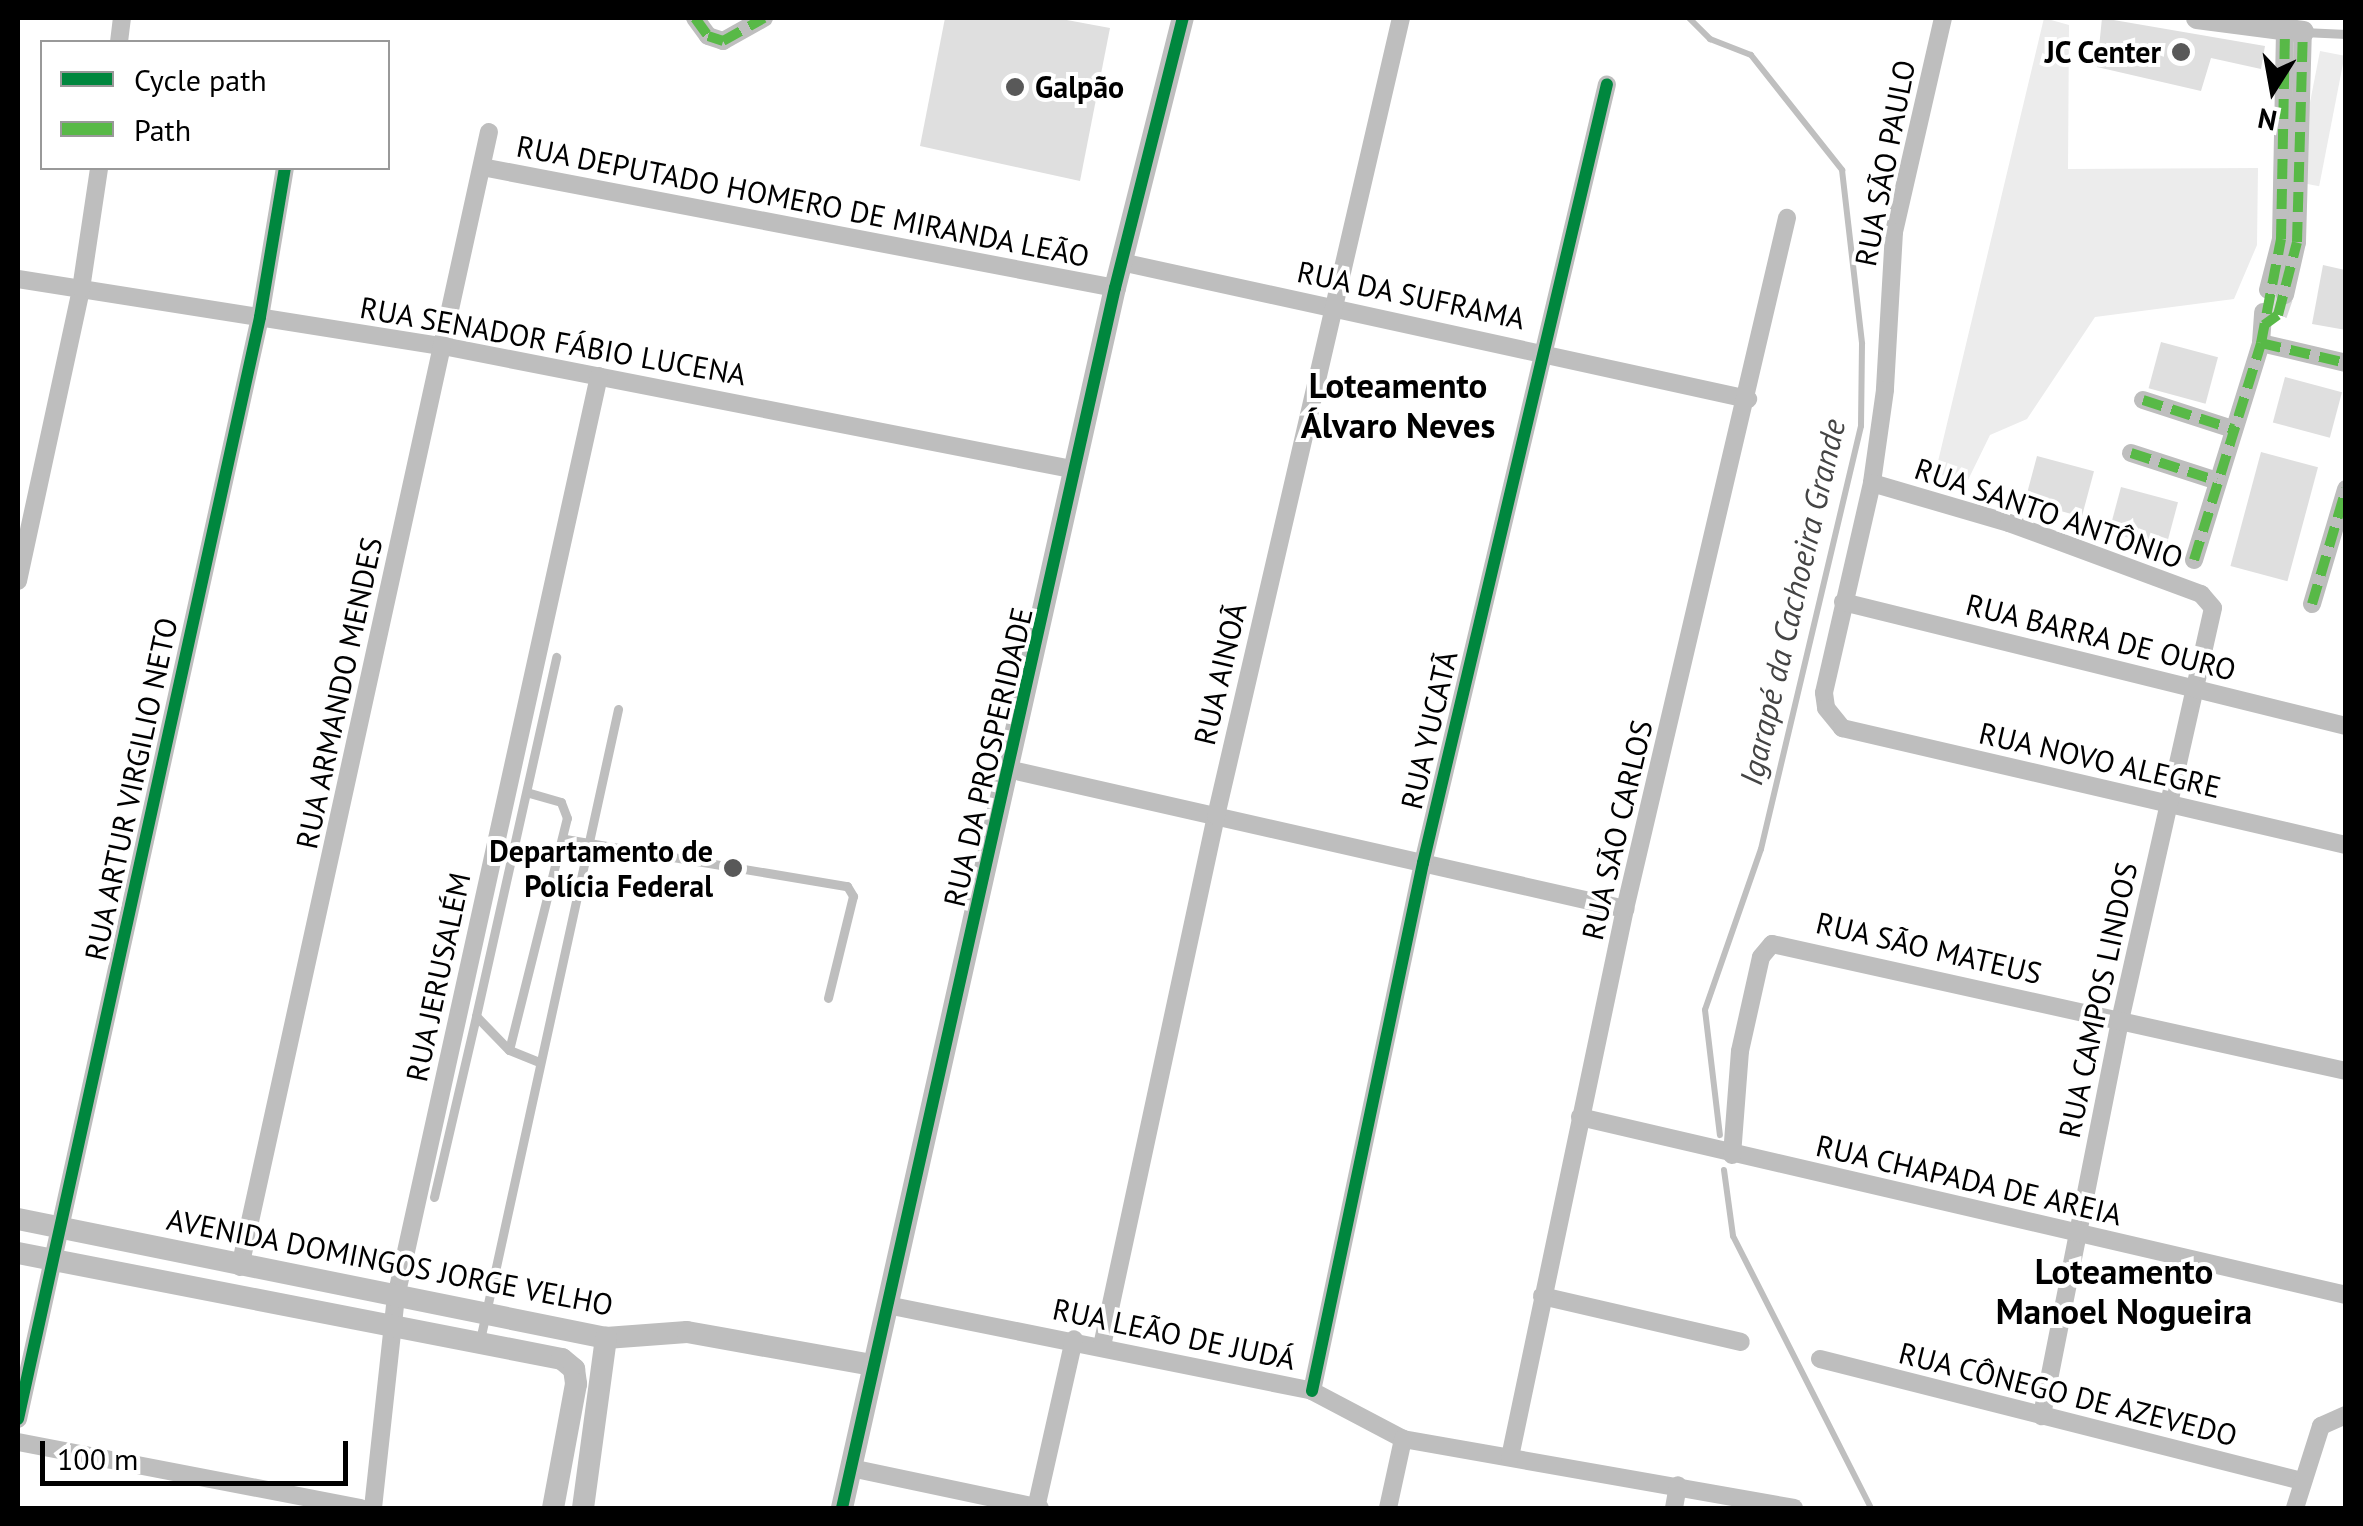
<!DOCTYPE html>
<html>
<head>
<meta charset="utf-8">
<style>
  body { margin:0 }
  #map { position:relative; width:2363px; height:1526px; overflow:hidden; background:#fff; font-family:"PT Sans",sans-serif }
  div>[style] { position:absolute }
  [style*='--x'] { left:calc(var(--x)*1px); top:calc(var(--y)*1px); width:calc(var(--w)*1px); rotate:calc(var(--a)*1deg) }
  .green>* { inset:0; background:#ececec; transform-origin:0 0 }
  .stream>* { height:6px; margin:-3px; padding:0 3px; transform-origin:3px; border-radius:3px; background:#bfbfbf }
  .building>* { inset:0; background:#dfdfdf; transform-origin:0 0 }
  .minor-tunnel>* { height:18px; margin-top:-9px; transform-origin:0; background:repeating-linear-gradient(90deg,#d9d9d9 0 18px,transparent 0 27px) }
  .service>* { height:9px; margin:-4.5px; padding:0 4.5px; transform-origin:4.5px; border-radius:4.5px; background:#bebebe }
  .minor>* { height:18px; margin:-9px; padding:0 9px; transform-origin:9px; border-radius:9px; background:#bebebe }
  .tertiary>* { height:22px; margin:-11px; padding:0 11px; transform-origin:11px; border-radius:11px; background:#bebebe }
  .quiet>* { height:10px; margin-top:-5px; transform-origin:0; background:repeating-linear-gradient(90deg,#58b947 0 20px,transparent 0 30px) }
  .cycleway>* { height:12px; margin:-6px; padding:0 6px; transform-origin:6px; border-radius:6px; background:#00873e }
  .dots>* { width:28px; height:28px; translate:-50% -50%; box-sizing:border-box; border:5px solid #fff; border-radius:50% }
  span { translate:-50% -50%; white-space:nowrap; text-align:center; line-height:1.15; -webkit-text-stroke:8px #fff; paint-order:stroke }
  .poi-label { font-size:30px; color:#000; font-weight:700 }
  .right { translate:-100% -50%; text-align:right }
  .left { translate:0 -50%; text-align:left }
  .street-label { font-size:30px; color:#000 }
  .water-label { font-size:32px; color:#444; font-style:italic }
  .quarter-label { font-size:35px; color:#000; font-weight:700 }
  .frame { position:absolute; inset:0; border:20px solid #000; pointer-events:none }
  .legend { position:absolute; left:40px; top:40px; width:350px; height:130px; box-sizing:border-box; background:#fff; border:2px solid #999; margin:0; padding:12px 18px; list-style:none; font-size:30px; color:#000 }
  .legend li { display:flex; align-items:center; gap:20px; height:50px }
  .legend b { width:50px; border:2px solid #999 }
  .north { position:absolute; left:2223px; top:40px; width:100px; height:100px; -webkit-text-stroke:8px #fff; paint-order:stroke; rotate:191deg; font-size:28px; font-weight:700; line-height:40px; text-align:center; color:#000 }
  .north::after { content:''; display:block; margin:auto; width:35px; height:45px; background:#000; clip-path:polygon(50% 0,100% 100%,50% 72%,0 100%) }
  .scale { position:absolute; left:40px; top:1441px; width:308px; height:45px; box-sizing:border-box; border:5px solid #000; border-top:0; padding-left:12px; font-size:30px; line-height:35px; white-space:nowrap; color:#000; -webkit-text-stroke:8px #fff; paint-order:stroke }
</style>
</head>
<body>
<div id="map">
  <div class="green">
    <div style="clip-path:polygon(2044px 18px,2069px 25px,2068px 169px,2258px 168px,2257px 245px,2234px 299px,2095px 317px,2027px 419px,1990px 435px,1968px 480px,1935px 474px)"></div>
    <div style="left:2320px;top:51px;width:25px;height:133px;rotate:11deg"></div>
  </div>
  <div class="stream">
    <div style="--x:1689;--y:18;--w:30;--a:45"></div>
    <div style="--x:1710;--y:39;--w:44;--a:21.3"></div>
    <div style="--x:1751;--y:55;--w:147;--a:51.6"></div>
    <div style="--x:1842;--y:170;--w:175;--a:83.4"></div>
    <div style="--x:1862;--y:344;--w:82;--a:90.7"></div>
    <div style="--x:1861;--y:426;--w:435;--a:103.3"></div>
    <div style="--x:1761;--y:849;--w:170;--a:109.2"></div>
    <div style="--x:1705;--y:1010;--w:126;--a:83.2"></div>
    <div style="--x:1724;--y:1170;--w:67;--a:82.2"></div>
    <div style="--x:1733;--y:1236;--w:305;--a:63.1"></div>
  </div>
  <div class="building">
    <div style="clip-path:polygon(945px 18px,1056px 18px,1110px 28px,1080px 181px,920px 146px)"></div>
    <div style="clip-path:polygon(2102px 18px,2265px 46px,2261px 69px,2211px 58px,2201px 91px,2097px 67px)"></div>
    <div style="clip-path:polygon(2323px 265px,2345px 270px,2346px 330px,2312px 324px)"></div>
    <div style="left:2161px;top:342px;width:59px;height:48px;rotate:15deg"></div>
    <div style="left:2285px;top:377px;width:59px;height:47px;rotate:15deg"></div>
    <div style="left:2261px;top:452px;width:59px;height:118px;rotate:15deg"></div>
    <div style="left:2037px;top:456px;width:59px;height:47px;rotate:15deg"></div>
    <div style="left:2121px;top:487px;width:59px;height:47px;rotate:15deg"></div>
  </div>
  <div class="minor-tunnel">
    <div style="--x:2278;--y:315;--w:21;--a:-71"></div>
  </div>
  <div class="service">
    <div style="--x:2303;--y:32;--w:43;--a:2.7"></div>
    <div style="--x:565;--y:839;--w:286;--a:9.5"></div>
    <div style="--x:847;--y:886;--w:12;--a:59"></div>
    <div style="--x:853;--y:896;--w:105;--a:103.8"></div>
    <div style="--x:509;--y:1050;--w:239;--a:-76"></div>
    <div style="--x:567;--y:818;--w:17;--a:-111"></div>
    <div style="--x:561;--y:802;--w:35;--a:-164"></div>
    <div style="--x:539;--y:1062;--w:32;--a:-158"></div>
    <div style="--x:509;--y:1050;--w:47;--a:-134.1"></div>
    <div style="--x:476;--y:1016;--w:368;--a:-77.4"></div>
    <div style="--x:434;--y:1197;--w:186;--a:-76.9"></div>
    <div style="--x:480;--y:1340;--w:646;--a:-77.66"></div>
  </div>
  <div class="minor">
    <div style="--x:695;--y:18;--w:22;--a:54"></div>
    <div style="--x:708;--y:36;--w:16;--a:18"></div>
    <div style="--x:723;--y:41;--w:47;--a:-29.3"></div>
    <div style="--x:1943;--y:18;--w:220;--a:102.9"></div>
    <div style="--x:1894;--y:232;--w:158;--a:93.3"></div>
    <div style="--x:1885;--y:390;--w:94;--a:98"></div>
    <div style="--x:1872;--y:483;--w:215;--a:102.9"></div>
    <div style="--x:1824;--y:693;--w:15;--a:82"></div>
    <div style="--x:1826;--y:708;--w:26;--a:51"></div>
    <div style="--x:1842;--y:728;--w:517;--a:13.07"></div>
    <div style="--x:119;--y:42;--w:24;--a:-83"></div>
    <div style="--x:482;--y:167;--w:644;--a:10.82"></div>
    <div style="--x:1121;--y:262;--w:642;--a:12.33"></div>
    <div style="--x:18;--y:279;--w:430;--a:9"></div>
    <div style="--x:443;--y:346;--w:645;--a:11.08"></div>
    <div style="--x:2268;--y:290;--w:53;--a:-75.7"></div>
    <div style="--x:2281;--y:239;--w:209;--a:-88.9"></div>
    <div style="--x:2285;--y:295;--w:54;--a:-77.2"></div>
    <div style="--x:2297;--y:242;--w:210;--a:-88.4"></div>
    <div style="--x:2261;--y:343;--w:87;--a:13.2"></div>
    <div style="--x:2143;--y:400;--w:95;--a:17.9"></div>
    <div style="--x:2131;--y:453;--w:90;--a:18"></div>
    <div style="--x:1872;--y:483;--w:143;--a:16.3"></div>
    <div style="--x:2009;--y:523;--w:205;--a:20.3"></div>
    <div style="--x:2201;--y:594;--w:18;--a:49"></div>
    <div style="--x:2213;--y:608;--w:423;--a:102.7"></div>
    <div style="--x:2120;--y:1021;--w:403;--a:101.2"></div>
    <div style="--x:2194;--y:560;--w:227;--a:-72.8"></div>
    <div style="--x:2261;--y:343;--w:31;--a:-86"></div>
    <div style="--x:18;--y:581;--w:299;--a:-77.8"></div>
    <div style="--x:81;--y:289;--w:122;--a:-81.5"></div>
    <div style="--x:1843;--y:602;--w:518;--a:13.85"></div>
    <div style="--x:2312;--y:604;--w:120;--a:-73.5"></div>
    <div style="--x:1012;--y:770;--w:629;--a:12.78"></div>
    <div style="--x:1580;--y:1117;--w:786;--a:13.08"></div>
    <div style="--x:1732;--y:1155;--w:104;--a:-85.6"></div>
    <div style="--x:1740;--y:1051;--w:96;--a:-77.4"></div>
    <div style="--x:1761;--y:957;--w:17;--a:-50"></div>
    <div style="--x:1772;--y:944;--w:588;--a:12.48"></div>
    <div style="--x:240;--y:1267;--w:1162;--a:-77.63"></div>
    <div style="--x:1542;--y:1296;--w:204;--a:13"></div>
    <div style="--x:887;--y:1305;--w:434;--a:11.4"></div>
    <div style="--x:1312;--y:1391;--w:103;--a:27.8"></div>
    <div style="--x:1403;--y:1439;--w:397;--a:10"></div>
    <div style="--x:1102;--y:1346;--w:542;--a:-77.86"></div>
    <div style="--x:1216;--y:816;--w:819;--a:-76.95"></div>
    <div style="--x:1820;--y:1359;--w:497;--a:14.2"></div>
    <div style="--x:1312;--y:1391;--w:540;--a:-78.13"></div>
    <div style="--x:1423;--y:863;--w:800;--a:-76.71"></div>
    <div style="--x:18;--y:1419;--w:1128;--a:-77.61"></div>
    <div style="--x:260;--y:317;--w:151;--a:-80.5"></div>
    <div style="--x:18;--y:1442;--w:349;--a:10.9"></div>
    <div style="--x:1510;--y:1457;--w:560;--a:-78.15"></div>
    <div style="--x:1625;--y:909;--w:710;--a:-76.81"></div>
    <div style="--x:851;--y:1468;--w:193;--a:11.9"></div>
    <div style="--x:373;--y:1508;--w:212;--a:-83.8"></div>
    <div style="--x:396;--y:1297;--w:943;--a:-77.57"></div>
    <div style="--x:1036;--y:1508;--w:173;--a:-77.3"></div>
    <div style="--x:1388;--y:1508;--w:71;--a:-77.7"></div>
    <div style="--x:1674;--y:1508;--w:23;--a:-80"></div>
    <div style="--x:2295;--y:1508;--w:86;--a:-72.4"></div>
    <div style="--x:2321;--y:1426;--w:27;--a:-24"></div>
  </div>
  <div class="tertiary">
    <div style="--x:2197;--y:18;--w:107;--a:7.5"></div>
    <div style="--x:18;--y:1219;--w:600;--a:11.44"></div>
    <div style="--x:606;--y:1338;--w:81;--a:-4.2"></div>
    <div style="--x:687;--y:1332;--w:188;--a:10.1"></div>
    <div style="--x:18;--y:1253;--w:554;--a:11.03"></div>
    <div style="--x:562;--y:1359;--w:16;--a:40"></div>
    <div style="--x:574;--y:1369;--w:15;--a:82"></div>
    <div style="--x:576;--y:1384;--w:126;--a:100.5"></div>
    <div style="--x:583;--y:1508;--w:172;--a:-82.3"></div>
    <div style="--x:842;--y:1508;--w:1250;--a:-77.39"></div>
    <div style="--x:1115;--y:288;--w:278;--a:-75.9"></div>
  </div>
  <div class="quiet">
    <div style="--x:695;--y:18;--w:22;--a:54"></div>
    <div style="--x:708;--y:36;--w:16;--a:18"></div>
    <div style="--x:723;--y:41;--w:47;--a:-29.3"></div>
    <div style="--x:2264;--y:325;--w:17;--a:-36"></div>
    <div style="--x:2278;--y:315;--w:75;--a:-75.4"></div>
    <div style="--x:2297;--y:242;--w:210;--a:-88.4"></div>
    <div style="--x:2261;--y:343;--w:87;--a:13.2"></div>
    <div style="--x:2143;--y:400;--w:95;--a:17.9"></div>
    <div style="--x:2131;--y:453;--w:90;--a:18"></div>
    <div style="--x:2194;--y:560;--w:227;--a:-72.8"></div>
    <div style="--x:2261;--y:343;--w:106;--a:-79.1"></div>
    <div style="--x:2281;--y:239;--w:209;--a:-88.9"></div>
    <div style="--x:2312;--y:604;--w:120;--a:-73.5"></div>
  </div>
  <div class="cycleway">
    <div style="--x:1312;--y:1391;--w:540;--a:-78.13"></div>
    <div style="--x:1423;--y:863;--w:800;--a:-76.71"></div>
    <div style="--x:18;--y:1419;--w:1128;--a:-77.61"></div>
    <div style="--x:260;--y:317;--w:151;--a:-80.5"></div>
    <div style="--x:842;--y:1508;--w:1250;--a:-77.39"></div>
    <div style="--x:1115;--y:288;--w:278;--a:-75.9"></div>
  </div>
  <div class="dots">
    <div style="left:2181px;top:52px;background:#595959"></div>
    <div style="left:1015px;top:87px;background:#595959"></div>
    <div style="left:733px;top:868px;background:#595959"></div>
  </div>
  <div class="poi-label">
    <span class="right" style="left:2161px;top:52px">JC Center</span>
    <span class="left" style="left:1035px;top:87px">Galpão</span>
    <span class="right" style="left:713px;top:868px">Departamento de<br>Polícia Federal</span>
  </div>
  <div class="street-label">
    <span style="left:1885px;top:163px;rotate:-79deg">RUA SÃO PAULO</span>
    <span style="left:803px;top:201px;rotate:11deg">RUA DEPUTADO HOMERO DE MIRANDA LEÃO</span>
    <span style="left:1411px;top:295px;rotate:12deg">RUA DA SUFRAMA</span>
    <span style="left:553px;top:341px;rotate:10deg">RUA SENADOR FÁBIO LUCENA</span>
    <span style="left:2049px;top:513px;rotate:19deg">RUA SANTO ANTÔNIO</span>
    <span style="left:2101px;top:637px;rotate:14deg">RUA BARRA DE OURO</span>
    <span style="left:1220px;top:674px;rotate:-77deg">RUA AINOÃ</span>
    <span style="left:339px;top:693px;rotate:-78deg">RUA ARMANDO MENDES</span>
    <span style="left:1429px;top:730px;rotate:-77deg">RUA YUCATÃ</span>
    <span style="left:988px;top:757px;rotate:-77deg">RUA DA PROSPERIDADE</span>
    <span style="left:2100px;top:760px;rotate:13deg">RUA NOVO ALEGRE</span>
    <span style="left:131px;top:789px;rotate:-78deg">RUA ARTUR VIRGILIO NETO</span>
    <span style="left:1617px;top:830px;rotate:-77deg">RUA SÃO CARLOS</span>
    <span style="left:1929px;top:948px;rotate:13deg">RUA SÃO MATEUS</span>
    <span style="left:438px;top:977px;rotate:-78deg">RUA JERUSALÉM</span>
    <span style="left:2098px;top:1000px;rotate:-78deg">RUA CAMPOS LINDOS</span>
    <span style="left:1969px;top:1180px;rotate:13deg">RUA CHAPADA DE AREIA</span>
    <span style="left:390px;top:1262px;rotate:11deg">AVENIDA DOMINGOS JORGE VELHO</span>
    <span style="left:1174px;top:1334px;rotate:12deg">RUA LEÃO DE JUDÁ</span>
    <span style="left:2068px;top:1394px;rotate:14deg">RUA CÔNEGO DE AZEVEDO</span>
  </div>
  <div class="water-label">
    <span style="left:1792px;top:602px;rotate:-77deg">Igarapé da Cachoeira Grande</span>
  </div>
  <div class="quarter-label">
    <span style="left:1398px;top:405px">Loteamento<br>Álvaro Neves</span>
    <span style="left:2124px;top:1291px">Loteamento<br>Manoel Nogueira</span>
  </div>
  <div class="frame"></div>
  <ul class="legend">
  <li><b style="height:12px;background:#00873e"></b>Cycle path</li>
  <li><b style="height:12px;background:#58b947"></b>Path</li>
  </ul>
  <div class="north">N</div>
  <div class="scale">100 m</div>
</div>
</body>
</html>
